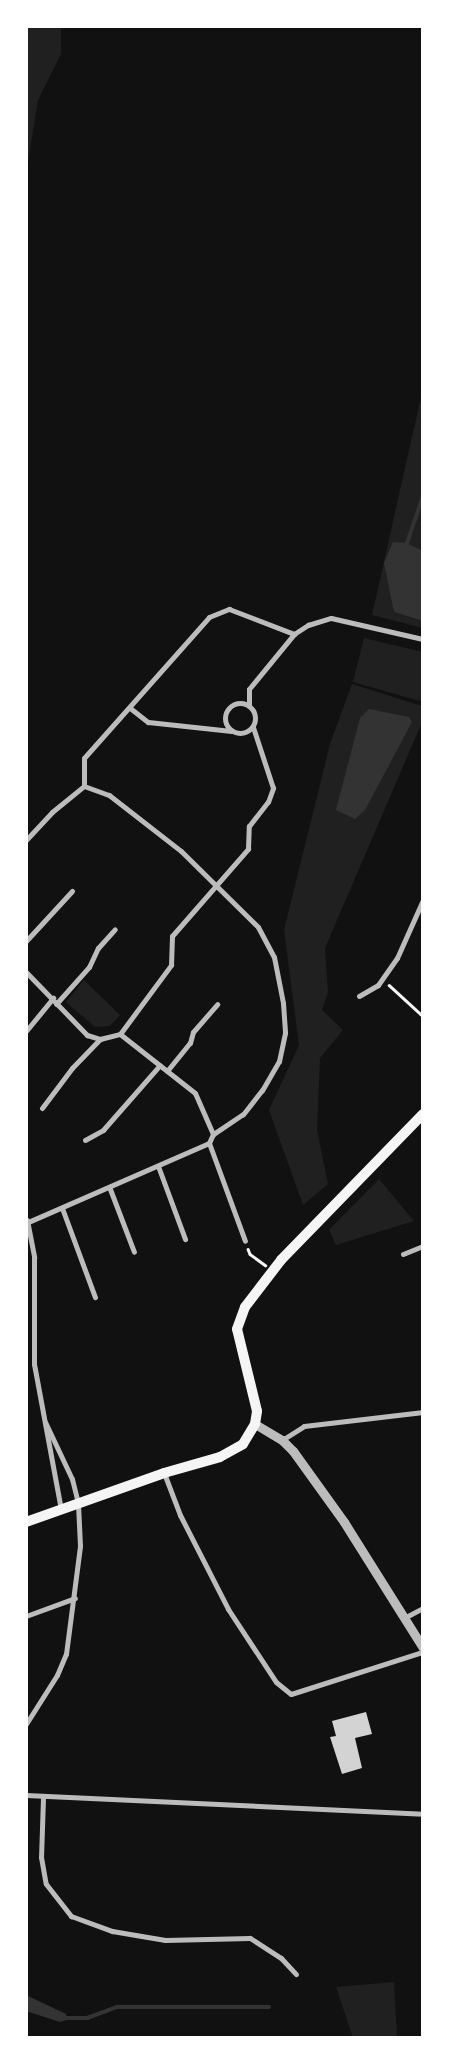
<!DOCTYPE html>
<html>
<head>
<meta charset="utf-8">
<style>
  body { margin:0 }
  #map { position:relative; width:449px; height:2064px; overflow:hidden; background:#111; font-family:"PT Serif",serif }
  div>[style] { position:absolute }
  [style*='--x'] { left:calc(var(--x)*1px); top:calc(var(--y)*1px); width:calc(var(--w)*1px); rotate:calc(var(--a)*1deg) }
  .green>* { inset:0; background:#202020 }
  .water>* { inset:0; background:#333 }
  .stream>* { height:4px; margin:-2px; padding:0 2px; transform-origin:2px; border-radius:2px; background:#333 }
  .building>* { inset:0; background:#d3d3d3 }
  .path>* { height:2.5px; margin:-1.25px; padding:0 1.25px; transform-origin:1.25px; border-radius:1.25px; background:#f5f5f5 }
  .minor>* { height:5px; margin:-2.5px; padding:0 2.5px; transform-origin:2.5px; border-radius:2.5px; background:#bcbcbc }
  .minor>.ring { margin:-2.5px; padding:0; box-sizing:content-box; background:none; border:5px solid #bcbcbc; border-radius:50% }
  .tertiary>* { height:9px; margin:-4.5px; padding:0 4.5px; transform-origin:4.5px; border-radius:4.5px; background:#bcbcbc }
  .secondary>* { height:10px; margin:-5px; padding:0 5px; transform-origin:5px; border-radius:5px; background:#f5f5f5 }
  span { translate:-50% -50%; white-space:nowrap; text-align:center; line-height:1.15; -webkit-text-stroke:5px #fff; paint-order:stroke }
  .frame { position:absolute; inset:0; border:28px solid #fff; pointer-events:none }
</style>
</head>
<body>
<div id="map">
  <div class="green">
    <div style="clip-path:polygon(26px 26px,61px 26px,61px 54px,38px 100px,26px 175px)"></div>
    <div style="clip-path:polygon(423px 388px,423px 551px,407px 543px,394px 612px,423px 621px,423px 628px,372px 615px)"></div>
    <div style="clip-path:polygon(364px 638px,423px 652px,423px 702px,353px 682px)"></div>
    <div style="clip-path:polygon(352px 684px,422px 706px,423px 720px,325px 948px,328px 992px,322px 1010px,343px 1030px,320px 1058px,317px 1130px,328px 1184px,303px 1205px,269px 1110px,299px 1045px,284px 930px,330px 744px)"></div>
    <div style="clip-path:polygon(84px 980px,120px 1015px,110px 1026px,95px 1027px,66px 1002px)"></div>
    <div style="clip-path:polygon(379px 1179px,414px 1221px,336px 1245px,329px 1230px)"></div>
    <div style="clip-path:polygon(394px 1982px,397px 2036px,353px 2038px,336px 1987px)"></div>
  </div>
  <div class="water">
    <div style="clip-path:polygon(393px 542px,407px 543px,423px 551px,423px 621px,394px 612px,384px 563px)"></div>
    <div style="clip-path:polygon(369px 709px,409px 717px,412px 722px,365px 810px,355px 819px,336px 810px,360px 718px)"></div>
    <div style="clip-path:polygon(26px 1995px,66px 2014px,67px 2020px,60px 2022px,26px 2011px)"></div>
  </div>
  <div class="stream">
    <div style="--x:407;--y:543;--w:50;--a:-71.2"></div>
    <div style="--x:64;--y:2018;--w:23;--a:0"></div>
    <div style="--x:87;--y:2018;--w:33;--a:-20"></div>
    <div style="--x:118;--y:2007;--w:151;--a:0"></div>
  </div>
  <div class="building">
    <div style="clip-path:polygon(366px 1712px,372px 1734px,355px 1738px,362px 1768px,342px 1774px,330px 1737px,336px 1736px,332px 1721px)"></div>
  </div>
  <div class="path">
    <div style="--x:389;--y:985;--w:46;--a:42.4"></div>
    <div style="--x:248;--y:1249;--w:5;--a:68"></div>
    <div style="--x:250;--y:1254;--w:19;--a:36"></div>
  </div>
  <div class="minor">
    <div class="ring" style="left:225px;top:703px;width:25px;height:25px"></div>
    <div style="--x:249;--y:706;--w:17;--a:-90"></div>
    <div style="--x:249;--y:689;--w:71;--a:-50.7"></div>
    <div style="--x:294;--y:634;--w:17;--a:-33"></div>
    <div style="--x:308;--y:625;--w:24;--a:-17"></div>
    <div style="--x:331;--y:618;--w:94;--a:12.9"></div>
    <div style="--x:130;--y:708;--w:23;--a:38"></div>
    <div style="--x:148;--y:722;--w:84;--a:6.1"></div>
    <div style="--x:84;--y:786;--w:28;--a:-90"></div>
    <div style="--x:84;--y:758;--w:188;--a:-48.4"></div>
    <div style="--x:209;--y:617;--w:22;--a:-22"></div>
    <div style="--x:229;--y:609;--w:70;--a:21"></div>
    <div style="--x:26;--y:840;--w:38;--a:-47"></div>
    <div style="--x:52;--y:812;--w:41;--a:-39.1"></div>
    <div style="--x:84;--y:786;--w:27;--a:20"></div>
    <div style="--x:109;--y:795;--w:91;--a:37.9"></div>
    <div style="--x:181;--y:851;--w:108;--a:44.6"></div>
    <div style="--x:258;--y:927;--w:34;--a:62"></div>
    <div style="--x:274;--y:957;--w:47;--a:78.9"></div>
    <div style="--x:283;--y:1003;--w:30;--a:86"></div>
    <div style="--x:285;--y:1033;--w:29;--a:102"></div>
    <div style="--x:279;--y:1061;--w:34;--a:120"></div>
    <div style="--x:262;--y:1090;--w:31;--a:128"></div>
    <div style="--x:243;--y:1114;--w:36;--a:146"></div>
    <div style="--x:213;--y:1134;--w:10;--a:114"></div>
    <div style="--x:209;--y:1143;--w:197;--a:156.4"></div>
    <div style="--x:26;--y:941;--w:68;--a:-47.4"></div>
    <div style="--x:26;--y:972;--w:88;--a:45.9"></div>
    <div style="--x:87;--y:1035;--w:14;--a:17"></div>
    <div style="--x:100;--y:1039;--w:21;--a:-14"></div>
    <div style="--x:120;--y:1034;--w:95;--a:38.2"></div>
    <div style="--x:195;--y:1093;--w:45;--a:66.3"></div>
    <div style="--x:359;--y:996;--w:22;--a:-30"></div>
    <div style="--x:378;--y:985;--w:33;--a:-55"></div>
    <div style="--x:397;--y:958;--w:64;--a:-65.9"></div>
    <div style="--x:56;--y:1004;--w:50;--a:-48.3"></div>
    <div style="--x:89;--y:967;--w:21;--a:-65"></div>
    <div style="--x:98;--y:948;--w:25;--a:-48"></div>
    <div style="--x:26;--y:1031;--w:43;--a:-50.7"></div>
    <div style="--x:120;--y:1034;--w:86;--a:-53.5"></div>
    <div style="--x:171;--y:965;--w:29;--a:-88"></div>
    <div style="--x:172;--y:936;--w:116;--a:-48.9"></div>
    <div style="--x:248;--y:849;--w:23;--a:-88"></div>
    <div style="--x:249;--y:826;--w:31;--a:-52"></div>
    <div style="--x:268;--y:802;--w:15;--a:-70"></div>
    <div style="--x:273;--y:788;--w:64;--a:-108.2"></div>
    <div style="--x:167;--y:1071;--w:36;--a:-51"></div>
    <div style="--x:190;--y:1043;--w:11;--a:-75"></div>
    <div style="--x:193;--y:1032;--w:37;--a:-49"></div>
    <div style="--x:42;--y:1108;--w:50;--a:-53.1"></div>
    <div style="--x:72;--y:1068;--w:40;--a:-46"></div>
    <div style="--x:85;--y:1140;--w:21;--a:-29"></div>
    <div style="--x:103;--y:1130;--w:86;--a:-48.8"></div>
    <div style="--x:209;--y:1143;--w:104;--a:69.8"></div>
    <div style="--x:158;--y:1166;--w:78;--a:69.7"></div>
    <div style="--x:110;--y:1189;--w:67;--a:69.1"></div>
    <div style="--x:62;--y:1208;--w:95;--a:69.7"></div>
    <div style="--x:27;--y:1220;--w:38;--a:79"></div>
    <div style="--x:34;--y:1257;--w:107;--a:90"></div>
    <div style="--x:34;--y:1364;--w:147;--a:79.5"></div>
    <div style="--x:403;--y:1254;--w:22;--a:-22"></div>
    <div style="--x:282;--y:1440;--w:26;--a:-32"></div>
    <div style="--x:304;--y:1426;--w:120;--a:-6.7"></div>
    <div style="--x:164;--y:1473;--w:45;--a:69.1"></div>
    <div style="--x:180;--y:1515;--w:106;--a:62.9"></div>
    <div style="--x:228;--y:1609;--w:87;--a:56.7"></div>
    <div style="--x:276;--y:1682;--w:19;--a:39"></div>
    <div style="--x:291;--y:1694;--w:139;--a:-17.7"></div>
    <div style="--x:26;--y:1616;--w:52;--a:-20.2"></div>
    <div style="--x:404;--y:1618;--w:21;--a:-28"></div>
    <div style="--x:26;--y:1724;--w:58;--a:-57.7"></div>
    <div style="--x:57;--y:1675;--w:23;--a:-67"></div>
    <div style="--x:66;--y:1654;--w:109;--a:-82.6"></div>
    <div style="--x:80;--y:1546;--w:43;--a:-92.7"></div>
    <div style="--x:78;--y:1503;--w:25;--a:-104"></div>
    <div style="--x:72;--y:1479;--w:63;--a:-115.3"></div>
    <div style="--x:26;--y:1795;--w:397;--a:2.7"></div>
    <div style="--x:43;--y:1798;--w:59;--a:91.9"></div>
    <div style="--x:41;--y:1857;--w:27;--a:80"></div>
    <div style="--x:46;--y:1884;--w:41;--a:52"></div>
    <div style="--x:71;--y:1916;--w:44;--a:20.1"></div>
    <div style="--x:112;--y:1931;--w:54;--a:9.6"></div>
    <div style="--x:165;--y:1940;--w:85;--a:-1.3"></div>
    <div style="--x:250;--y:1938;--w:37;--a:33"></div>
    <div style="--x:281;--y:1958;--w:22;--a:47"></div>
  </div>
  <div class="tertiary">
    <div style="--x:255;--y:1424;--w:31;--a:31"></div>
    <div style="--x:282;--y:1440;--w:16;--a:45"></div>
    <div style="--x:293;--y:1451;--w:87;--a:54.3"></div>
    <div style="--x:344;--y:1522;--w:149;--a:57.9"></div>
  </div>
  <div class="secondary">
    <div style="--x:26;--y:1522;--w:146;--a:-19.5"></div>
    <div style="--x:164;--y:1473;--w:58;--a:-15.9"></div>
    <div style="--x:220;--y:1457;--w:26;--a:-29"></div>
    <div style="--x:243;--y:1444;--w:23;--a:-59"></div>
    <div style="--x:255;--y:1424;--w:13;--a:-81"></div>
    <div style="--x:257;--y:1411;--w:84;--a:-103.7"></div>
    <div style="--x:237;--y:1329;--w:23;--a:-70"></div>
    <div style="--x:245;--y:1307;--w:59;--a:-52.5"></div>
    <div style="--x:281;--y:1260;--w:204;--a:-45.8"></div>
  </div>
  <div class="frame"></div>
</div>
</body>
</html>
